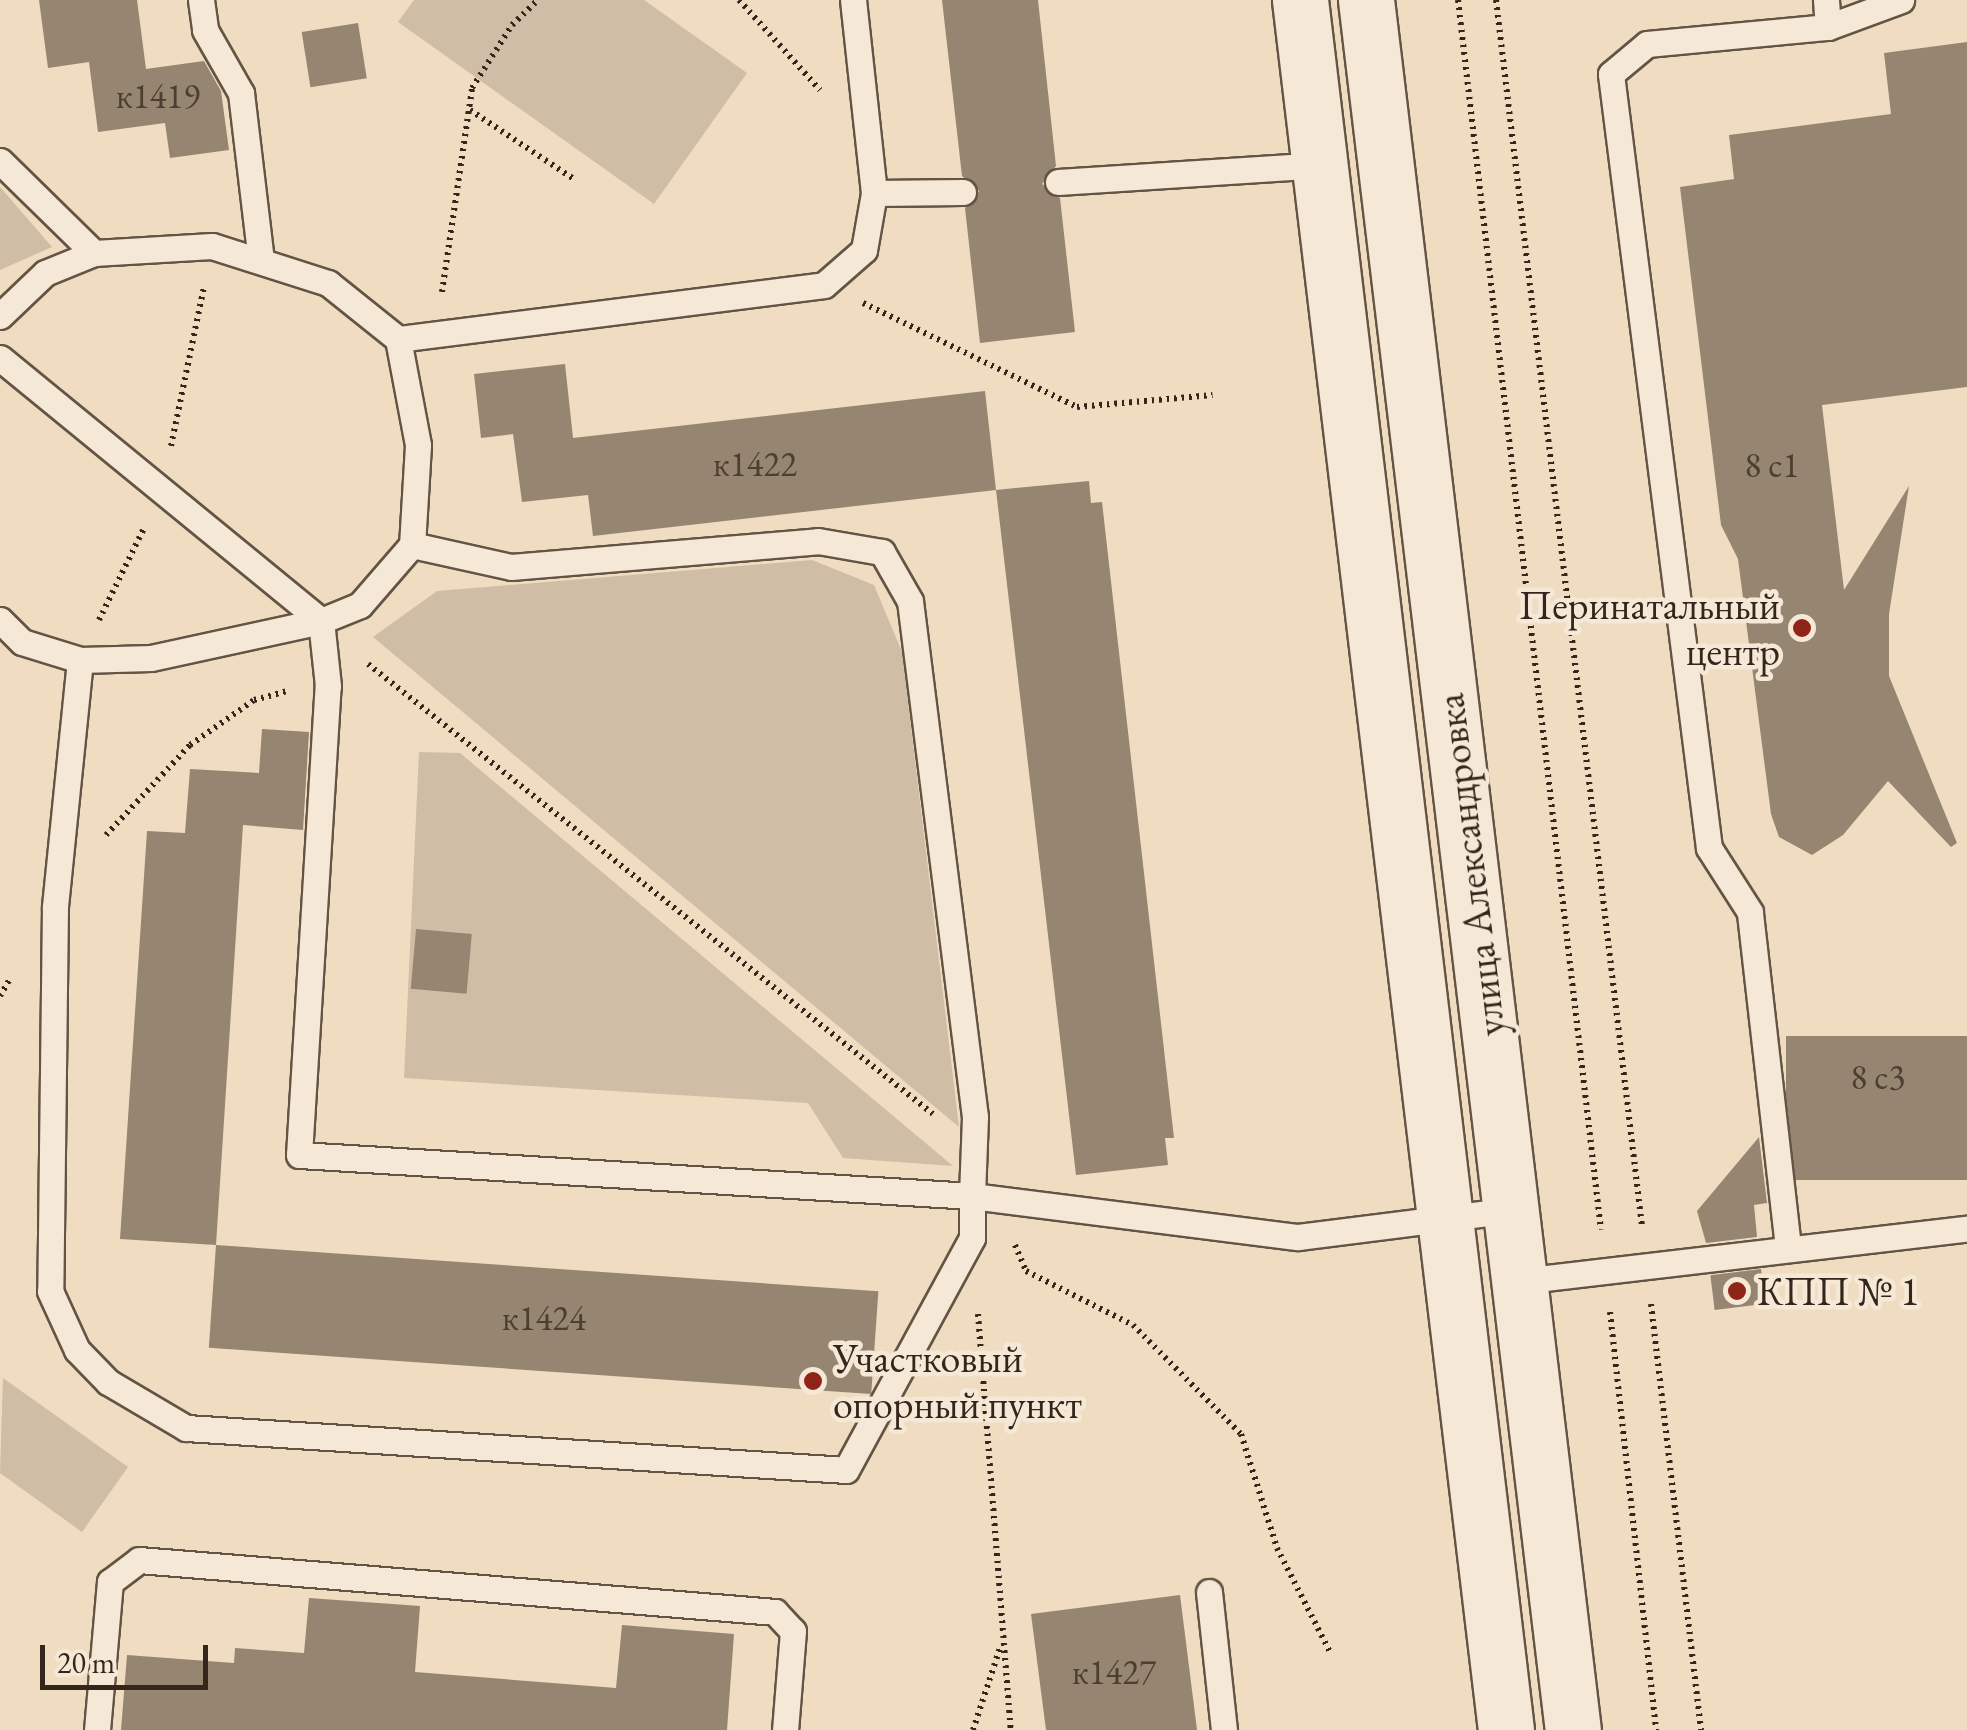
<!DOCTYPE html>
<html>
<head>
<meta charset="utf-8">
<style>
  body { margin:0 }
  #map { position:relative; width:1967px; height:1730px; overflow:hidden; background:#efdcc1; font-family:"EB Garamond",serif }
  div>[style] { position:absolute }
  [style*='--x'] { left:calc(var(--x)*1px); top:calc(var(--y)*1px); width:calc(var(--w)*1px); rotate:calc(var(--a)*1deg) }
  .green>* { inset:0; background:#cfbda5 }
  .building>* { inset:0; background:#958571; transform-origin:0 0 }
  .path>* { height:6px; margin-top:-3px; transform-origin:0; background:repeating-linear-gradient(90deg,#34261b 0 2.5px,transparent 0 7.5px) }
  .roads { filter:drop-shadow(2px 0 #635444) drop-shadow(-2px 0 #635444) drop-shadow(0 2px #635444) drop-shadow(0 -2px #635444) }
  .lane>* { height:25px; margin:-12.5px; padding:0 12.5px; transform-origin:12.5px; border-radius:12.5px; background:#f5e8d7 }
  .secondary>* { height:55px; margin:-27.5px; padding:0 27.5px; transform-origin:27.5px; border-radius:27.5px; background:#f5e8d7 }
  .dots>* { width:28px; height:28px; translate:-50% -50%; box-sizing:border-box; border:5px solid #f5e8d7; border-radius:50% }
  span { translate:-50% -50%; white-space:nowrap; text-align:center; line-height:1.15; -webkit-text-stroke:9px #f5e8d7; paint-order:stroke }
  .number-label { font-size:35px; color:#4c3e30 }
  .number-label span { -webkit-text-stroke-width:0 }
  .poi-label { font-size:40px; color:#34261b }
  .right { translate:-100% -50%; text-align:right }
  .left { translate:0 -50%; text-align:left }
  .street-label { font-size:40px; color:#34261b }
  .scale { position:absolute; left:40px; top:1645px; width:168px; height:45px; box-sizing:border-box; border:5px solid #34261b; border-top:0; padding-left:12px; font-size:30px; line-height:35px; white-space:nowrap; color:#34261b; -webkit-text-stroke:8px #f5e8d7; paint-order:stroke }
</style>
</head>
<body>
<div id="map">
  <div class="green">
    <div style="clip-path:polygon(414px 0,644px 0,747px 73px,654px 204px,398px 22px)"></div>
    <div style="clip-path:polygon(0 187px,52px 247px,0 270px)"></div>
    <div style="clip-path:polygon(812px 560px,874px 585px,902px 652px,959px 1127px,373px 637px,437px 591px)"></div>
    <div style="clip-path:polygon(419px 752px,460px 753px,953px 1166px,843px 1158px,808px 1103px,404px 1078px)"></div>
    <div style="clip-path:polygon(3px 1378px,128px 1467px,82px 1532px,0 1473px)"></div>
  </div>
  <div class="building">
    <div style="clip-path:polygon(39px 0,137px 0,146px 69px,204px 61px,221px 91px,229px 150px,170px 158px,165px 123px,98px 132px,89px 62px,48px 68px)"></div>
    <div style="clip-path:polygon(942px 0,1038px 0,1056px 166px,1042px 184px,1060px 198px,1075px 332px,980px 343px,965px 208px,979px 191px,962px 176px)"></div>
    <div style="left:358px;top:23px;width:56px;height:57px;rotate:81deg"></div>
    <div style="clip-path:polygon(1967px 42px,1967px 387px,1822px 405px,1844px 590px,1909px 486px,1889px 614px,1889px 676px,1957px 843px,1951px 847px,1888px 781px,1843px 835px,1812px 855px,1779px 837px,1771px 814px,1738px 559px,1721px 525px,1680px 187px,1734px 179px,1729px 135px,1891px 114px,1884px 53px)"></div>
    <div style="clip-path:polygon(565px 364px,573px 438px,985px 391px,996px 490px,593px 536px,588px 495px,522px 502px,513px 434px,481px 438px,474px 374px)"></div>
    <div style="clip-path:polygon(1089px 481px,1091px 503px,1102px 502px,1174px 1138px,1165px 1138px,1168px 1165px,1076px 1175px,996px 490px)"></div>
    <div style="clip-path:polygon(262px 729px,309px 732px,303px 830px,243px 825px,216px 1245px,120px 1239px,147px 831px,185px 833px,190px 769px,259px 773px)"></div>
    <div style="left:416px;top:929px;width:56px;height:60px;rotate:5deg"></div>
    <div style="left:1967px;top:1036px;width:144px;height:181px;rotate:90deg"></div>
    <div style="clip-path:polygon(1759px 1137px,1767px 1203px,1754px 1205px,1757px 1237px,1706px 1243px,1697px 1211px)"></div>
    <div style="left:216px;top:1245px;width:664px;height:103px;rotate:4deg"></div>
    <div style="left:1761px;top:1269px;width:35px;height:51px;rotate:83deg"></div>
    <div style="clip-path:polygon(1180px 1595px,1197px 1730px,1046px 1730px,1031px 1614px)"></div>
    <div style="clip-path:polygon(309px 1598px,420px 1606px,415px 1672px,616px 1688px,622px 1625px,734px 1634px,727px 1730px,121px 1730px,127px 1655px,234px 1663px,235px 1648px,304px 1653px)"></div>
  </div>
  <div class="path">
    <div style="--x:739;--y:0;--w:121;--a:48"></div>
    <div style="--x:1458;--y:0;--w:1238;--a:83.37"></div>
    <div style="--x:1496;--y:0;--w:1236;--a:83.21"></div>
    <div style="--x:470;--y:110;--w:125;--a:33.6"></div>
    <div style="--x:442;--y:292;--w:206;--a:-81.6"></div>
    <div style="--x:472;--y:88;--w:75;--a:-57.6"></div>
    <div style="--x:512;--y:25;--w:36;--a:-44"></div>
    <div style="--x:863;--y:303;--w:238;--a:25.9"></div>
    <div style="--x:1077;--y:407;--w:136;--a:-5.1"></div>
    <div style="--x:171;--y:446;--w:162;--a:-78.3"></div>
    <div style="--x:99;--y:620;--w:102;--a:-63.9"></div>
    <div style="--x:368;--y:664;--w:722;--a:38.54"></div>
    <div style="--x:106;--y:835;--w:123;--a:-47"></div>
    <div style="--x:190;--y:745;--w:78;--a:-35.1"></div>
    <div style="--x:254;--y:700;--w:35;--a:-15"></div>
    <div style="--x:0;--y:996;--w:20;--a:-60"></div>
    <div style="--x:1015;--y:1245;--w:28;--a:67"></div>
    <div style="--x:1026;--y:1271;--w:120;--a:26.8"></div>
    <div style="--x:1133;--y:1325;--w:153;--a:45.3"></div>
    <div style="--x:1241;--y:1434;--w:120;--a:72.5"></div>
    <div style="--x:1277;--y:1548;--w:117;--a:63"></div>
    <div style="--x:1651;--y:1304;--w:429;--a:83.3"></div>
    <div style="--x:1610;--y:1312;--w:421;--a:83.7"></div>
    <div style="--x:978;--y:1314;--w:417;--a:85.5"></div>
    <div style="--x:973;--y:1730;--w:86;--a:-71.8"></div>
  </div>
  <div class="roads">
    <div class="lane">
      <div style="--x:201;--y:0;--w:30;--a:82"></div>
      <div style="--x:205;--y:30;--w:73;--a:60.3"></div>
      <div style="--x:241;--y:93;--w:169;--a:83.2"></div>
      <div style="--x:1826;--y:0;--w:27;--a:86"></div>
      <div style="--x:0;--y:161;--w:132;--a:44.4"></div>
      <div style="--x:1058;--y:182;--w:264;--a:-3.7"></div>
      <div style="--x:874;--y:193;--w:89;--a:-0.6"></div>
      <div style="--x:0;--y:316;--w:62;--a:-43.7"></div>
      <div style="--x:45;--y:273;--w:53;--a:-22.2"></div>
      <div style="--x:94;--y:253;--w:118;--a:-3.4"></div>
      <div style="--x:212;--y:246;--w:122;--a:17.7"></div>
      <div style="--x:328;--y:283;--w:90;--a:38.7"></div>
      <div style="--x:398;--y:339;--w:108;--a:79.3"></div>
      <div style="--x:418;--y:445;--w:100;--a:93.4"></div>
      <div style="--x:412;--y:545;--w:101;--a:12.5"></div>
      <div style="--x:511;--y:567;--w:308;--a:-4.8"></div>
      <div style="--x:818;--y:541;--w:65;--a:9.8"></div>
      <div style="--x:882;--y:552;--w:56;--a:60.3"></div>
      <div style="--x:910;--y:601;--w:520;--a:82.82"></div>
      <div style="--x:975;--y:1117;--w:79;--a:92.2"></div>
      <div style="--x:972;--y:1196;--w:674;--a:-176.51"></div>
      <div style="--x:299;--y:1155;--w:470;--a:-86.5"></div>
      <div style="--x:328;--y:686;--w:65;--a:-96.1"></div>
      <div style="--x:321;--y:621;--w:174;--a:167.7"></div>
      <div style="--x:151;--y:658;--w:71;--a:178.4"></div>
      <div style="--x:398;--y:339;--w:429;--a:-7.2"></div>
      <div style="--x:824;--y:285;--w:53;--a:-41.2"></div>
      <div style="--x:864;--y:250;--w:58;--a:-80"></div>
      <div style="--x:874;--y:193;--w:194;--a:-96.2"></div>
      <div style="--x:0;--y:358;--w:415;--a:39.3"></div>
      <div style="--x:321;--y:621;--w:42;--a:-22.3"></div>
      <div style="--x:360;--y:605;--w:79;--a:-49.1"></div>
      <div style="--x:0;--y:620;--w:31;--a:45"></div>
      <div style="--x:22;--y:642;--w:61;--a:17.2"></div>
      <div style="--x:80;--y:660;--w:248;--a:95.8"></div>
      <div style="--x:55;--y:907;--w:384;--a:90.7"></div>
      <div style="--x:50;--y:1291;--w:65;--a:65.4"></div>
      <div style="--x:77;--y:1350;--w:45;--a:45.9"></div>
      <div style="--x:108;--y:1382;--w:91;--a:30.5"></div>
      <div style="--x:186;--y:1428;--w:661;--a:3.64"></div>
      <div style="--x:846;--y:1470;--w:264;--a:-61.5"></div>
      <div style="--x:972;--y:1238;--w:42;--a:-90"></div>
      <div style="--x:972;--y:1196;--w:329;--a:7.2"></div>
      <div style="--x:1298;--y:1237;--w:216;--a:-7.2"></div>
      <div style="--x:1788;--y:1247;--w:337;--a:-96.5"></div>
      <div style="--x:1750;--y:912;--w:76;--a:-122.6"></div>
      <div style="--x:1709;--y:848;--w:780;--a:-97.22"></div>
      <div style="--x:1611;--y:74;--w:47;--a:-39.8"></div>
      <div style="--x:1647;--y:44;--w:182;--a:-5.4"></div>
      <div style="--x:1828;--y:27;--w:78;--a:-20.3"></div>
      <div style="--x:1521;--y:1281;--w:449;--a:-6.7"></div>
      <div style="--x:1209;--y:1592;--w:139;--a:83.8"></div>
      <div style="--x:97;--y:1730;--w:149;--a:-85"></div>
      <div style="--x:110;--y:1582;--w:36;--a:-37"></div>
      <div style="--x:139;--y:1560;--w:638;--a:4.67"></div>
      <div style="--x:775;--y:1612;--w:26;--a:47"></div>
      <div style="--x:793;--y:1631;--w:99;--a:94.6"></div>
    </div>
    <div class="secondary">
      <div style="--x:1300;--y:0;--w:1742;--a:83.21"></div>
      <div style="--x:1366;--y:0;--w:1742;--a:83.18"></div>
    </div>
  </div>
  <div class="dots">
    <div style="left:1802px;top:628px;background:#8f2418"></div>
    <div style="left:1737px;top:1291px;background:#8f2418"></div>
    <div style="left:813px;top:1381px;background:#8f2418"></div>
  </div>
  <div class="number-label">
    <span style="left:158px;top:96px">к1419</span>
    <span style="left:755px;top:464px">к1422</span>
    <span style="left:1772px;top:465px">8 с1</span>
    <span style="left:1878px;top:1077px">8 с3</span>
    <span style="left:544px;top:1318px">к1424</span>
    <span style="left:1114px;top:1672px">к1427</span>
  </div>
  <div class="poi-label">
    <span class="right" style="left:1780px;top:628px">Перинатальный<br>центр</span>
    <span class="left" style="left:1757px;top:1291px">КПП № 1</span>
    <span class="left" style="left:833px;top:1381px">Участковый<br>опорный пункт</span>
  </div>
  <div class="street-label">
    <span style="left:1470px;top:865px;rotate:-97deg">улица Александровка</span>
  </div>
  <div class="scale">20 m</div>
</div>
</body>
</html>
